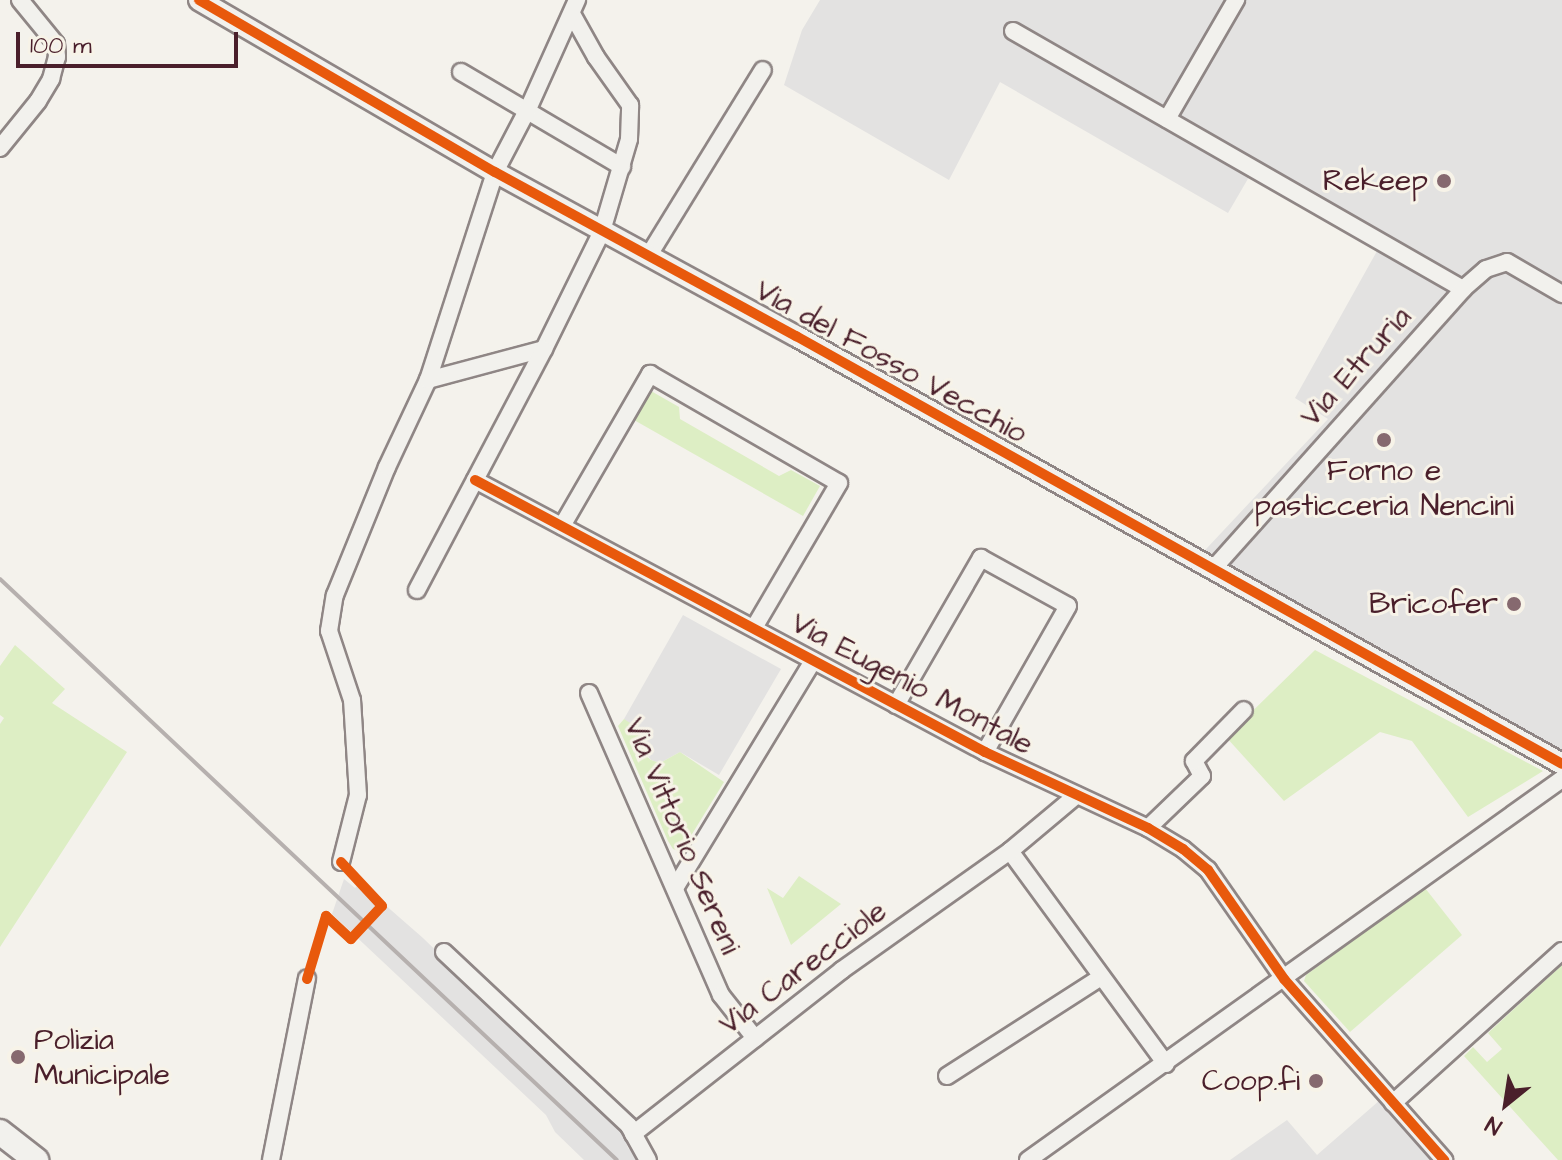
<!DOCTYPE html>
<html>
<head>
<meta charset="utf-8">
<style>
  body { margin:0 }
  #map { position:relative; width:1562px; height:1160px; overflow:hidden; background:#f4f2ec; font-family:"Architects Daughter",sans-serif }
  div>[style] { position:absolute }
  [style*='--x'] { left:calc(var(--x)*1px); top:calc(var(--y)*1px); width:calc(var(--w)*1px); rotate:calc(var(--a)*1deg) }
  .built>* { inset:0; background:#e3e2e1 }
  .green>* { inset:0; background:#ddeec4 }
  .roads { filter:drop-shadow(2px 0 #8f8685) drop-shadow(-2px 0 #8f8685) drop-shadow(0 2px #8f8685) drop-shadow(0 -2px #8f8685) }
  .minor>* { height:16px; margin:-8px; padding:0 8px; transform-origin:8px; border-radius:8px; background:#f2f1ed }
  .tertiary>* { height:20px; margin:-10px; padding:0 10px; transform-origin:10px; border-radius:10px; background:#f2f1ed }
  .secondary>* { height:24px; margin:-12px; padding:0 12px; transform-origin:12px; border-radius:12px; background:#f2f1ed }
  .rail>* { height:4px; margin:-2px; padding:0 2px; transform-origin:2px; border-radius:2px; background:#b6b0ae }
  .cycleway>* { height:10px; margin:-5px; padding:0 5px; transform-origin:5px; border-radius:5px; background:#e8590c }
  .dots>* { width:22px; height:22px; translate:-50% -50%; box-sizing:border-box; border:4px solid #f7f3e8; border-radius:50% }
  span { translate:-50% -50%; white-space:nowrap; text-align:center; line-height:1.15; -webkit-text-stroke:6px #f7f3e8; paint-order:stroke }
  .poi-label { font-size:30px; color:#4a1f2b }
  .right { translate:-100% -50%; text-align:right }
  .left { translate:0 -50%; text-align:left }
  .street-label { font-size:30px; color:#4a1f2b }
  .north { position:absolute; left:1466px; top:1064px; width:80px; height:80px; -webkit-text-stroke:6px #f7f3e8; paint-order:stroke; rotate:210deg; font-size:22px; font-weight:700; line-height:32px; text-align:center; color:#4a1f2b }
  .north::after { content:''; display:block; margin:auto; width:28px; height:36px; background:#4a1f2b; clip-path:polygon(50% 0,100% 100%,50% 72%,0 100%) }
  .scale { position:absolute; left:16px; top:32px; width:222px; height:36px; box-sizing:border-box; border:4px solid #4a1f2b; border-top:0; padding-left:10px; font-size:24px; line-height:28px; white-space:nowrap; color:#4a1f2b; -webkit-text-stroke:6px #f7f3e8; paint-order:stroke }
</style>
</head>
<body>
<div id="map">
  <div class="built">
    <div style="clip-path:polygon(820px 0,1562px 0,1562px 777px,1192px 564px,1328px 419px,1295px 398px,1377px 251px,1249px 177px,1228px 213px,1000px 82px,949px 180px,784px 85px,802px 30px)"></div>
    <div style="clip-path:polygon(683px 615px,781px 669px,719px 775px,680px 752px,660px 763px,651px 760px,624px 719px)"></div>
    <div style="clip-path:polygon(344px 879px,355px 888px,360px 883px,423px 938px,622px 1131px,628px 1148px,641px 1160px,584px 1160px,555px 1132px,546px 1115px,332px 914px)"></div>
    <div style="clip-path:polygon(1380px 1100px,1433px 1160px,1230px 1160px,1287px 1120px,1317px 1155px)"></div>
  </div>
  <div class="green">
    <div style="clip-path:polygon(651px 391px,679px 407px,680px 419px,779px 476px,791px 470px,820px 486px,803px 516px,634px 420px)"></div>
    <div style="clip-path:polygon(15px 645px,65px 689px,52px 703px,127px 752px,0 947px,0 724px,4px 718px,0 715px,0 666px)"></div>
    <div style="clip-path:polygon(1315px 650px,1543px 771px,1468px 817px,1412px 741px,1380px 732px,1284px 801px,1226px 737px)"></div>
    <div style="clip-path:polygon(624px 719px,644px 732px,644px 754px,651px 760px,660px 763px,680px 752px,724px 782px,681px 852px,673px 849px,668px 841px,618px 726px)"></div>
    <div style="clip-path:polygon(799px 876px,841px 904px,791px 945px,767px 888px,783px 898px)"></div>
    <div style="clip-path:polygon(1425px 888px,1462px 935px,1350px 1032px,1304px 981px,1306px 975px)"></div>
    <div style="clip-path:polygon(1562px 965px,1562px 1160px,1558px 1160px,1464px 1056px,1473px 1047px,1487px 1062px,1502px 1049px,1488px 1033px)"></div>
  </div>
  <div class="roads">
    <div class="minor">
      <div style="--x:1013;--y:31;--w:519;--a:29.83"></div>
      <div style="--x:461;--y:72;--w:187;--a:30.5"></div>
      <div style="--x:1167;--y:119;--w:138;--a:-59.9"></div>
      <div style="--x:0;--y:148;--w:60;--a:-51"></div>
      <div style="--x:38;--y:101;--w:26;--a:-59"></div>
      <div style="--x:51;--y:79;--w:23;--a:-75"></div>
      <div style="--x:57;--y:57;--w:13;--a:-94"></div>
      <div style="--x:56;--y:44;--w:57;--a:-129.3"></div>
      <div style="--x:649;--y:255;--w:217;--a:-58.4"></div>
      <div style="--x:428;--y:380;--w:120;--a:-15"></div>
      <div style="--x:544;--y:349;--w:131;--a:-63.8"></div>
      <div style="--x:602;--y:231;--w:96;--a:-73.6"></div>
      <div style="--x:629;--y:139;--w:34;--a:-88"></div>
      <div style="--x:630;--y:105;--w:59;--a:-125.3"></div>
      <div style="--x:596;--y:57;--w:49;--a:-119.2"></div>
      <div style="--x:475;--y:480;--w:578;--a:28.07"></div>
      <div style="--x:985;--y:752;--w:180;--a:25"></div>
      <div style="--x:1148;--y:828;--w:41;--a:31"></div>
      <div style="--x:1183;--y:849;--w:33;--a:40"></div>
      <div style="--x:1208;--y:870;--w:133;--a:55.1"></div>
      <div style="--x:1284;--y:979;--w:242;--a:48.5"></div>
      <div style="--x:562;--y:526;--w:176;--a:-59.9"></div>
      <div style="--x:650;--y:374;--w:218;--a:30"></div>
      <div style="--x:839;--y:483;--w:168;--a:120.4"></div>
      <div style="--x:1213;--y:569;--w:375;--a:-48.2"></div>
      <div style="--x:1463;--y:289;--w:30;--a:-41"></div>
      <div style="--x:1486;--y:269;--w:22;--a:-18"></div>
      <div style="--x:1507;--y:262;--w:64;--a:30.2"></div>
      <div style="--x:417;--y:590;--w:272;--a:-62.2"></div>
      <div style="--x:589;--y:693;--w:330;--a:66.4"></div>
      <div style="--x:721;--y:995;--w:55;--a:51.7"></div>
      <div style="--x:896;--y:705;--w:170;--a:-60"></div>
      <div style="--x:981;--y:558;--w:99;--a:28.9"></div>
      <div style="--x:1068;--y:606;--w:168;--a:119.6"></div>
      <div style="--x:1148;--y:828;--w:75;--a:-43.9"></div>
      <div style="--x:1202;--y:776;--w:17;--a:-118"></div>
      <div style="--x:1194;--y:761;--w:71;--a:-45.6"></div>
      <div style="--x:1010;--y:851;--w:264;--a:53.8"></div>
      <div style="--x:341;--y:862;--w:69;--a:-75.8"></div>
      <div style="--x:358;--y:795;--w:95;--a:-93.6"></div>
      <div style="--x:352;--y:700;--w:73;--a:-108.4"></div>
      <div style="--x:329;--y:631;--w:36;--a:-81"></div>
      <div style="--x:335;--y:595;--w:138;--a:-67.9"></div>
      <div style="--x:387;--y:467;--w:96;--a:-64.8"></div>
      <div style="--x:428;--y:380;--w:219;--a:-72.1"></div>
      <div style="--x:495;--y:172;--w:71;--a:-62.4"></div>
      <div style="--x:528;--y:109;--w:120;--a:-65.8"></div>
      <div style="--x:675;--y:888;--w:266;--a:-58.7"></div>
      <div style="--x:444;--y:952;--w:254;--a:43.2"></div>
      <div style="--x:629;--y:1126;--w:39;--a:61"></div>
      <div style="--x:947;--y:1076;--w:183;--a:-32.7"></div>
      <div style="--x:1393;--y:1103;--w:227;--a:-42"></div>
      <div style="--x:633;--y:1134;--w:266;--a:-38.1"></div>
      <div style="--x:842;--y:970;--w:206;--a:-35.3"></div>
      <div style="--x:1010;--y:851;--w:87;--a:-39.9"></div>
      <div style="--x:271;--y:1160;--w:185;--a:-78.8"></div>
      <div style="--x:1028;--y:1160;--w:656;--a:-35.51"></div>
    </div>
    <div class="tertiary">
      <div style="--x:199;--y:0;--w:342;--a:30.2"></div>
      <div style="--x:495;--y:172;--w:343;--a:28.6"></div>
      <div style="--x:796;--y:336;--w:877;--a:29.19"></div>
    </div>
    <div class="secondary">
      <div style="--x:0;--y:1132;--w:46;--a:37.9"></div>
    </div>
  </div>
  <div class="rail">
    <div style="--x:0;--y:579;--w:847;--a:43.28"></div>
  </div>
  <div class="cycleway">
    <div style="--x:199;--y:0;--w:342;--a:30.2"></div>
    <div style="--x:495;--y:172;--w:343;--a:28.6"></div>
    <div style="--x:796;--y:336;--w:877;--a:29.19"></div>
    <div style="--x:475;--y:480;--w:578;--a:28.07"></div>
    <div style="--x:985;--y:752;--w:180;--a:25"></div>
    <div style="--x:1148;--y:828;--w:41;--a:31"></div>
    <div style="--x:1183;--y:849;--w:33;--a:40"></div>
    <div style="--x:1208;--y:870;--w:133;--a:55.1"></div>
    <div style="--x:1284;--y:979;--w:242;--a:48.5"></div>
    <div style="--x:307;--y:979;--w:66;--a:-73.2"></div>
    <div style="--x:326;--y:916;--w:34;--a:43"></div>
    <div style="--x:351;--y:939;--w:45;--a:-46.8"></div>
    <div style="--x:382;--y:906;--w:60;--a:-133"></div>
  </div>
  <div class="dots">
    <div style="left:1444px;top:181px;background:#86696f"></div>
    <div style="left:1384px;top:440px;background:#86696f"></div>
    <div style="left:1514px;top:604px;background:#86696f"></div>
    <div style="left:18px;top:1057px;background:#86696f"></div>
    <div style="left:1316px;top:1081px;background:#86696f"></div>
  </div>
  <div class="poi-label">
    <span class="right" style="left:1428px;top:181px">Rekeep</span>
    <span style="left:1384px;top:488px">Forno e<br>pasticceria Nencini</span>
    <span class="right" style="left:1498px;top:604px">Bricofer</span>
    <span class="left" style="left:34px;top:1057px">Polizia<br>Municipale</span>
    <span class="right" style="left:1300px;top:1081px">Coop.fi</span>
  </div>
  <div class="street-label">
    <span style="left:891px;top:362px;rotate:29deg">Via del Fosso Vecchio</span>
    <span style="left:1356px;top:367px;rotate:-48deg">Via Etruria</span>
    <span style="left:912px;top:684px;rotate:28deg">Via Eugenio Montale</span>
    <span style="left:682px;top:836px;rotate:67deg">Via Vittorio Sereni</span>
    <span style="left:803px;top:968px;rotate:-37deg">Via Carecciole</span>
  </div>
  <div class="north">N</div>
  <div class="scale">100 m</div>
</div>
</body>
</html>
